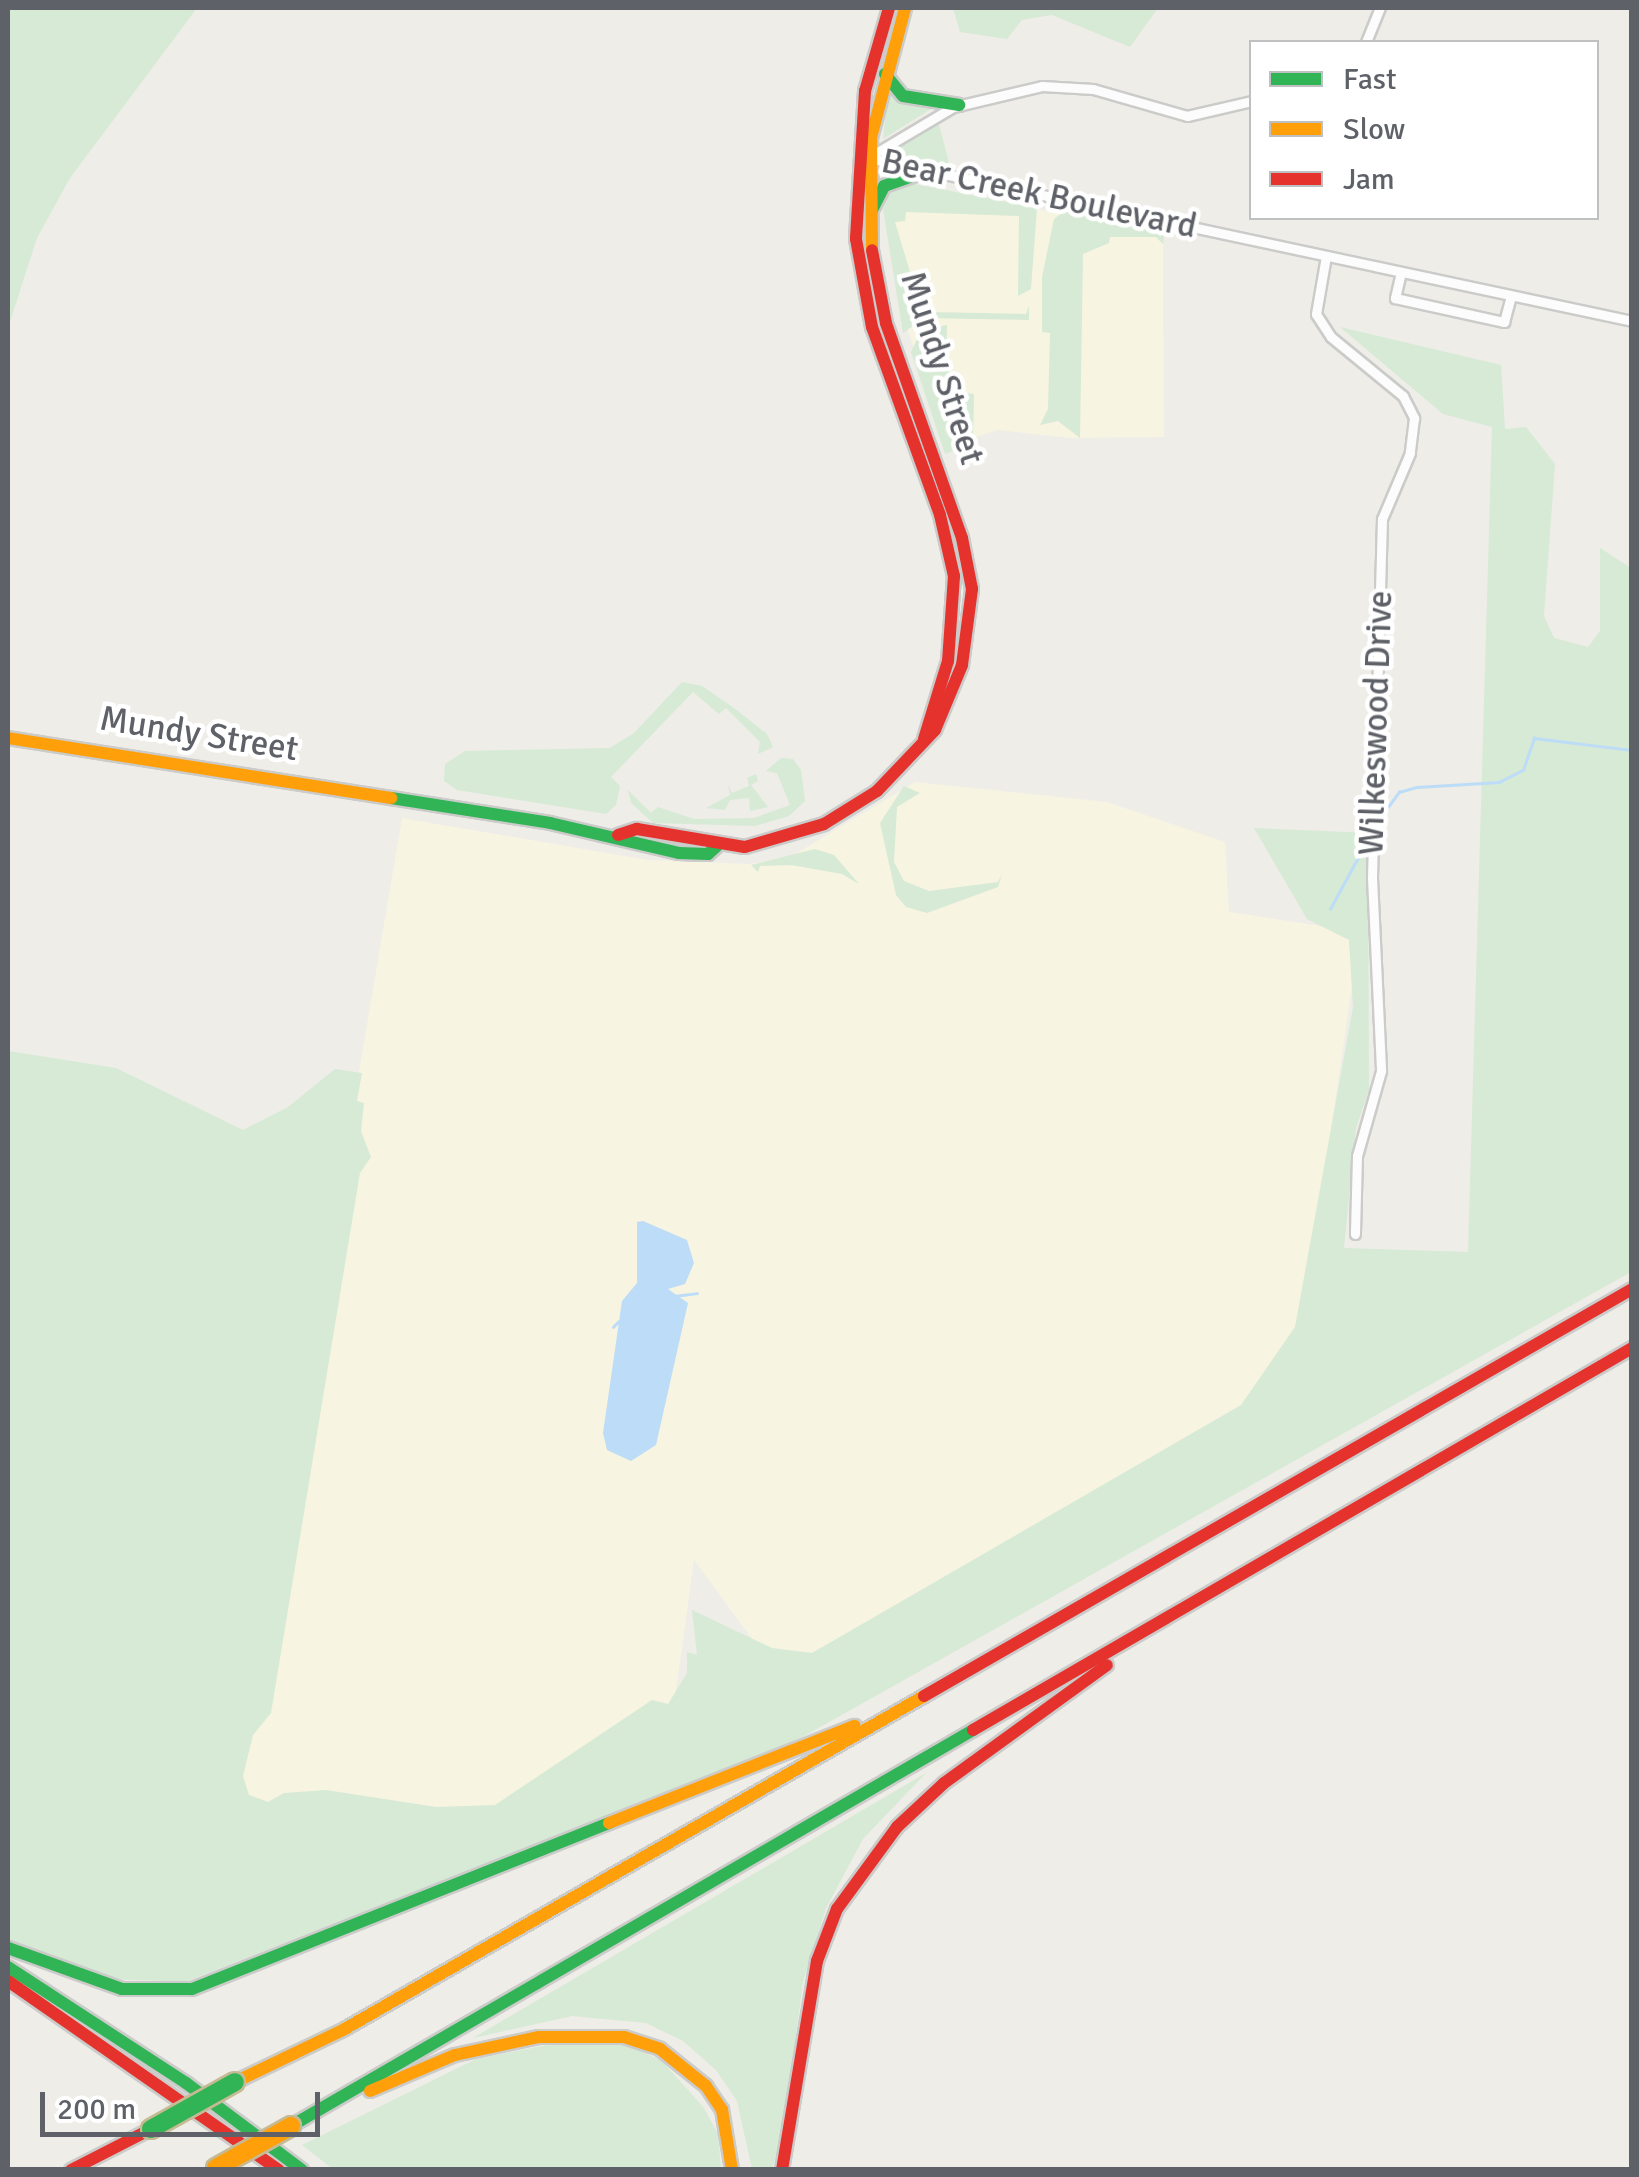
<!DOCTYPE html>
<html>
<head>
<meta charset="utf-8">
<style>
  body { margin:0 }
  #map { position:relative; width:1639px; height:2177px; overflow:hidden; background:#eeede8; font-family:Signika,sans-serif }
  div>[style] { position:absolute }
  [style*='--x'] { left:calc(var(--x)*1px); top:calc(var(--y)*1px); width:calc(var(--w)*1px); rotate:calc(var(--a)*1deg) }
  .commercial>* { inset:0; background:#f7f4e2 }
  .green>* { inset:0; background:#d6ead5 }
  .water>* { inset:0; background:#bcdcf8 }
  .stream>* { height:2.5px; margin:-1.25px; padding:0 1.25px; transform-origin:1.25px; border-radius:1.25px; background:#bcdcf8 }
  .roads { filter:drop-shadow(2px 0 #cbcbca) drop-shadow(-2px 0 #cbcbca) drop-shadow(0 2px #cbcbca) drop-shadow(0 -2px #cbcbca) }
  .street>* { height:9px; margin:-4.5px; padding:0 4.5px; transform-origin:4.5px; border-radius:4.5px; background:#fcfcfc }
  .fast>* { height:12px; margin:-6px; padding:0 6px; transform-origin:6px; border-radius:6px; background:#30b455 }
  .slow>* { height:12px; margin:-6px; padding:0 6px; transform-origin:6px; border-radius:6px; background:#ff9f0a }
  .jam>* { height:12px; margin:-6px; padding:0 6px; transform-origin:6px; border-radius:6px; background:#e5322d }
  .bridges { filter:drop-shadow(2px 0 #c6ba94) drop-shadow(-2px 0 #c6ba94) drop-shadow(0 2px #c6ba94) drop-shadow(0 -2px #c6ba94) }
  .fast-bridge>* { height:18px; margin:-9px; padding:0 9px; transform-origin:9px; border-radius:9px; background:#30b455 }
  .slow-bridge>* { height:18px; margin:-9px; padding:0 9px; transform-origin:9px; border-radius:9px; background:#ff9f0a }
  span { translate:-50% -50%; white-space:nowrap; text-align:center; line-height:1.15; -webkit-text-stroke:9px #fff; paint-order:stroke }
  .street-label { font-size:35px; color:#5e6167 }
  .frame { position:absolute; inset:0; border:10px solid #5e6167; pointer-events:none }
  .legend { position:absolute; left:1249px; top:40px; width:350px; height:180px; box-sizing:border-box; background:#fff; border:2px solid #bfc0c2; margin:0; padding:12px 18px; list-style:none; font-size:30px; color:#5e6167 }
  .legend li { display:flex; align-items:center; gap:20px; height:50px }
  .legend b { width:50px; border:2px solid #bfc0c2 }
  .scale { position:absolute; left:40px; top:2092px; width:280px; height:45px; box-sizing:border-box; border:5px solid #5e6167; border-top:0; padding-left:12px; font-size:30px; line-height:35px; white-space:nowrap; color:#5e6167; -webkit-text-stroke:8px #fff; paint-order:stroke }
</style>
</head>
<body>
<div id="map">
  <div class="commercial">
    <div style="clip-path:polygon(920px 190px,1154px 228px,1163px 236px,1164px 437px,1070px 438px,998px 430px,948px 446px,904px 319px,888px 227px)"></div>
    <div style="clip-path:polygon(915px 782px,1107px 802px,1225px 842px,1229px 912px,1360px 932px,1302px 1330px,1244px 1408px,815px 1656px,790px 1658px,753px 1640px,694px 1560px,674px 1706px,486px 1829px,235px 1804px,402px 818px,648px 860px,751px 864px,792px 856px)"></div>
  </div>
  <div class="green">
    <div style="clip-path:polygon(8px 8px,197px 8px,70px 178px,37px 238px,8px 328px)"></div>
    <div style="clip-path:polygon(953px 8px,1158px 8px,1130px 47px,1052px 15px,1022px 20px,1007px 39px,960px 32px)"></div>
    <div style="clip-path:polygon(887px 93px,931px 107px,931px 109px,883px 139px)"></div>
    <div style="clip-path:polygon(938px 121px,950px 166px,895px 154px,894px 150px)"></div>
    <div style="clip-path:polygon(910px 183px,1037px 208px,1031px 289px,1018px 296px,1019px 216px,906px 212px,905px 221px,895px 222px,920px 305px,927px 304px,928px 312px,1026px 314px,1029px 306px,1029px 320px,924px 318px,903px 333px,883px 209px,890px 192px)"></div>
    <div style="clip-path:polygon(1067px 209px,1165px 231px,1163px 244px,1156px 237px,1110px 237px,1109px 243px,1083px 254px,1080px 438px,1058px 421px,1040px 425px,1048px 409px,1050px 333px,1042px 332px,1042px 277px,1054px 219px)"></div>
    <div style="clip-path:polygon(947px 325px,946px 360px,958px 392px,974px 394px,973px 443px,945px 454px,911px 352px,922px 329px)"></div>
    <div style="clip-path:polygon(1340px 327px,1501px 365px,1505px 429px,1526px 427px,1555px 464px,1544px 616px,1554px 638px,1588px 647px,1600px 631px,1600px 548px,1631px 568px,1631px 1272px,790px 1744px,185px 1982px,113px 1979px,8px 1939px,8px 1051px,116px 1068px,243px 1130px,288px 1107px,335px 1069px,362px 1073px,357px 1101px,364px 1103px,361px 1131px,371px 1157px,360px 1173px,271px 1713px,253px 1735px,243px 1776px,249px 1795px,268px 1802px,284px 1793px,326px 1790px,436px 1807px,495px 1805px,652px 1700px,668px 1704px,687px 1673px,687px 1652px,697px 1655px,692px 1610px,772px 1648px,812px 1653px,1241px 1405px,1295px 1327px,1353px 1007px,1349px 940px,1307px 919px,1254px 828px,1368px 833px,1369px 1090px,1356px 1128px,1344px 1248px,1468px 1252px,1492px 427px,1443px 414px)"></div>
    <div style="clip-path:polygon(682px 682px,702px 686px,734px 708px,767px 734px,773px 747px,758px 754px,760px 742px,726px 708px,719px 714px,693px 692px,611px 777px,620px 786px,616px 805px,606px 814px,457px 790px,444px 781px,445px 764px,465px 751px,610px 748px,634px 733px)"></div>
    <div style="clip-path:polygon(781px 758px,793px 759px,801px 770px,805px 801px,789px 816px,755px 826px,653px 823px,631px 803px,628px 790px,651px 813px,658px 807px,694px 819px,754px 818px,790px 805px,777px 773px,766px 771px)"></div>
    <div style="clip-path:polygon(756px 774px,758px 781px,751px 785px,768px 807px,750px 811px,749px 798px,730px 800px,725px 810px,706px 808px,730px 795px,728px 785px,732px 793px,749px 786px,747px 778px)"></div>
    <div style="clip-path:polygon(904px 786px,920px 793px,897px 807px,894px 862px,904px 881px,929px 891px,998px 882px,1002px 874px,998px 887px,927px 913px,906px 907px,896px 895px,880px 823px)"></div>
    <div style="clip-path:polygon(815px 849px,834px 855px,859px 884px,842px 874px,791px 865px,760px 866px,758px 872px,751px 865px)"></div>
    <div style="clip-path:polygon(926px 1773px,863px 1839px,826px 1908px,803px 1982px,783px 2133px,772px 2169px,752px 2169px,737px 2101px,716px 2070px,683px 2041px,646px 2023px,572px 2016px,473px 2038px)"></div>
    <div style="clip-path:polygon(573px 2040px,630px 2046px,662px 2061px,704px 2108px,718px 2134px,721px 2169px,333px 2169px,302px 2145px,476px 2059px)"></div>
  </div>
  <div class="water">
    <div style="clip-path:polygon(643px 1221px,687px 1240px,694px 1263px,685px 1284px,668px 1289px,688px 1303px,656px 1445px,631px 1461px,607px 1450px,603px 1433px,622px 1301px,637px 1283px,637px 1222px)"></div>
  </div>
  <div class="stream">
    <div style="--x:1388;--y:807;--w:19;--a:-54"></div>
    <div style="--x:1399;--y:792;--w:19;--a:-16"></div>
    <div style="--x:1417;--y:787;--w:82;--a:-3.5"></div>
    <div style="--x:1499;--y:782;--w:27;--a:-27"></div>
    <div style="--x:1523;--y:770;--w:34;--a:-71"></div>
    <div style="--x:1534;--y:738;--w:99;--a:7"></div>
    <div style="--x:1330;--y:909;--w:67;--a:-61.5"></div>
    <div style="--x:674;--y:1296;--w:23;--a:-7"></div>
    <div style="--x:613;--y:1327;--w:8;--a:-45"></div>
  </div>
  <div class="roads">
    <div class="street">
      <div style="--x:1366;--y:42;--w:37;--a:-68"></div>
      <div style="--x:869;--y:157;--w:98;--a:-30.8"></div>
      <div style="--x:953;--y:107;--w:91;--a:-13.3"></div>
      <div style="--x:1042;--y:86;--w:51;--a:3.4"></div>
      <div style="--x:1093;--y:89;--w:98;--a:16"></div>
      <div style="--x:1187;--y:116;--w:67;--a:-13"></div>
      <div style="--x:869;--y:158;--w:780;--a:12.06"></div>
      <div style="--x:1326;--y:256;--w:59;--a:99.8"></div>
      <div style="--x:1316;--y:314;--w:27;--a:57"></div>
      <div style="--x:1331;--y:337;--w:93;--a:39.3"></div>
      <div style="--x:1403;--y:396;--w:25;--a:63"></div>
      <div style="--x:1414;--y:418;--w:35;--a:97"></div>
      <div style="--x:1410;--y:453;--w:72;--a:113"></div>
      <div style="--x:1382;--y:519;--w:359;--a:91.6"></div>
      <div style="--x:1372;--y:878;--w:193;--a:87.3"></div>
      <div style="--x:1381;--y:1071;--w:88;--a:105.8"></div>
      <div style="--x:1357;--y:1156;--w:78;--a:91.5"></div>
      <div style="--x:1401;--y:272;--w:27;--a:103"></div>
      <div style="--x:1395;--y:298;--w:112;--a:12.4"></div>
      <div style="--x:1504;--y:322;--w:27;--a:-75"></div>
    </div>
    <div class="fast">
      <div style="--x:885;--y:74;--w:28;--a:51"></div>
      <div style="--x:903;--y:96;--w:57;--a:9.1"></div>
      <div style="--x:872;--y:210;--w:27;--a:-63"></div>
      <div style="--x:884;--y:186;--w:42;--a:-19.3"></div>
      <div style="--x:391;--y:798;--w:161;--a:8.9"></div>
      <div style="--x:550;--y:823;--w:132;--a:13.1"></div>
      <div style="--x:679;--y:853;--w:29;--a:2"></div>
      <div style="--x:708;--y:854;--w:12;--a:-42"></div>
      <div style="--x:8;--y:1948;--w:121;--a:19.8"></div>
      <div style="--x:122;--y:1989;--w:70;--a:0"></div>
      <div style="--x:192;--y:1989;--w:449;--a:-21.7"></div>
      <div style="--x:8;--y:1967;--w:212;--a:33.1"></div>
      <div style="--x:186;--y:2083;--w:145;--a:36.9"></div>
      <div style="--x:291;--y:2126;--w:789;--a:-30.14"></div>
    </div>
    <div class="slow">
      <div style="--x:872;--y:250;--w:112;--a:-90.5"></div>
      <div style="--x:871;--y:138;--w:134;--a:-75.3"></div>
      <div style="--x:8;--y:738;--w:388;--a:8.9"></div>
      <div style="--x:609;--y:1823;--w:264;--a:-21.6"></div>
      <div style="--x:235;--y:2082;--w:120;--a:-25.7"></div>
      <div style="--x:343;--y:2030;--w:670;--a:-29.89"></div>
      <div style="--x:370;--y:2091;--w:92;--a:-23"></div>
      <div style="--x:455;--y:2055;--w:86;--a:-12.1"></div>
      <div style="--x:539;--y:2037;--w:85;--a:0"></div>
      <div style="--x:624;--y:2037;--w:38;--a:18"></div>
      <div style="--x:660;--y:2049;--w:59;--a:38.8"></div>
      <div style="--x:706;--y:2086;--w:29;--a:56"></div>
      <div style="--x:722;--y:2110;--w:61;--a:80.5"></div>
    </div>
    <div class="jam">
      <div style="--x:889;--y:8;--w:86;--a:106.1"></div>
      <div style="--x:865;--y:91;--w:148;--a:93.5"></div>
      <div style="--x:856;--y:239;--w:89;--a:79.7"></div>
      <div style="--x:872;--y:327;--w:200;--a:70.1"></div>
      <div style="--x:940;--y:515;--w:63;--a:77.1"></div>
      <div style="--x:954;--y:576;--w:85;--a:94"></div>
      <div style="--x:948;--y:661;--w:82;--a:107.1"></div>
      <div style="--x:618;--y:835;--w:20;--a:-18"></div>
      <div style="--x:637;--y:829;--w:109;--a:9.5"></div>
      <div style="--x:745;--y:847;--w:82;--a:-16.2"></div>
      <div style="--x:824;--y:824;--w:62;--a:-31.9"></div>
      <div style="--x:877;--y:791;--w:84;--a:-46.4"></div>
      <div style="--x:935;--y:730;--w:70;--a:-67.4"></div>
      <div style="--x:962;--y:665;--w:77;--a:-82.5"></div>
      <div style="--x:972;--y:589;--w:52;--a:-101.1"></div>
      <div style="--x:962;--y:538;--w:228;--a:-109.5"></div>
      <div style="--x:886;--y:323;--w:74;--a:-100.9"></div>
      <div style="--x:924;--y:1696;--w:817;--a:-29.89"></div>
      <div style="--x:973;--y:1730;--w:762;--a:-30.1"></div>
      <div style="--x:8;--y:1981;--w:330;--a:34.9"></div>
      <div style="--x:71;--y:2170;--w:90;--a:-27.1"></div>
      <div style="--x:782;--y:2170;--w:212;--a:-80.5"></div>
      <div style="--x:817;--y:1961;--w:56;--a:-69"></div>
      <div style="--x:837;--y:1909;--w:102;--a:-53.8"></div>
      <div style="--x:897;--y:1827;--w:64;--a:-43.1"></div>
      <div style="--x:944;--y:1783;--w:201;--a:-35.9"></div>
    </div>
  </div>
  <div class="bridges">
    <div class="fast-bridge">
      <div style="--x:151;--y:2129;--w:96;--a:-29.2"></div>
    </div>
    <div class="slow-bridge">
      <div style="--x:216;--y:2168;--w:86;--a:-29.2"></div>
    </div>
  </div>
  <div class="street-label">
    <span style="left:1039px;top:194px;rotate:12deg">Bear Creek Boulevard</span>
    <span style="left:942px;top:368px;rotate:72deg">Mundy Street</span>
    <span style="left:1376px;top:723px;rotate:-88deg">Wilkeswood Drive</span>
    <span style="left:199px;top:734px;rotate:9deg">Mundy Street</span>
  </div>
  <div class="frame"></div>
  <ul class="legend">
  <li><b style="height:12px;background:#30b455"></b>Fast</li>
  <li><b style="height:12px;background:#ff9f0a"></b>Slow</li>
  <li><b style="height:12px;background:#e5322d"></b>Jam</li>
  </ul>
  <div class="scale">200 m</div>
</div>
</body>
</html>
